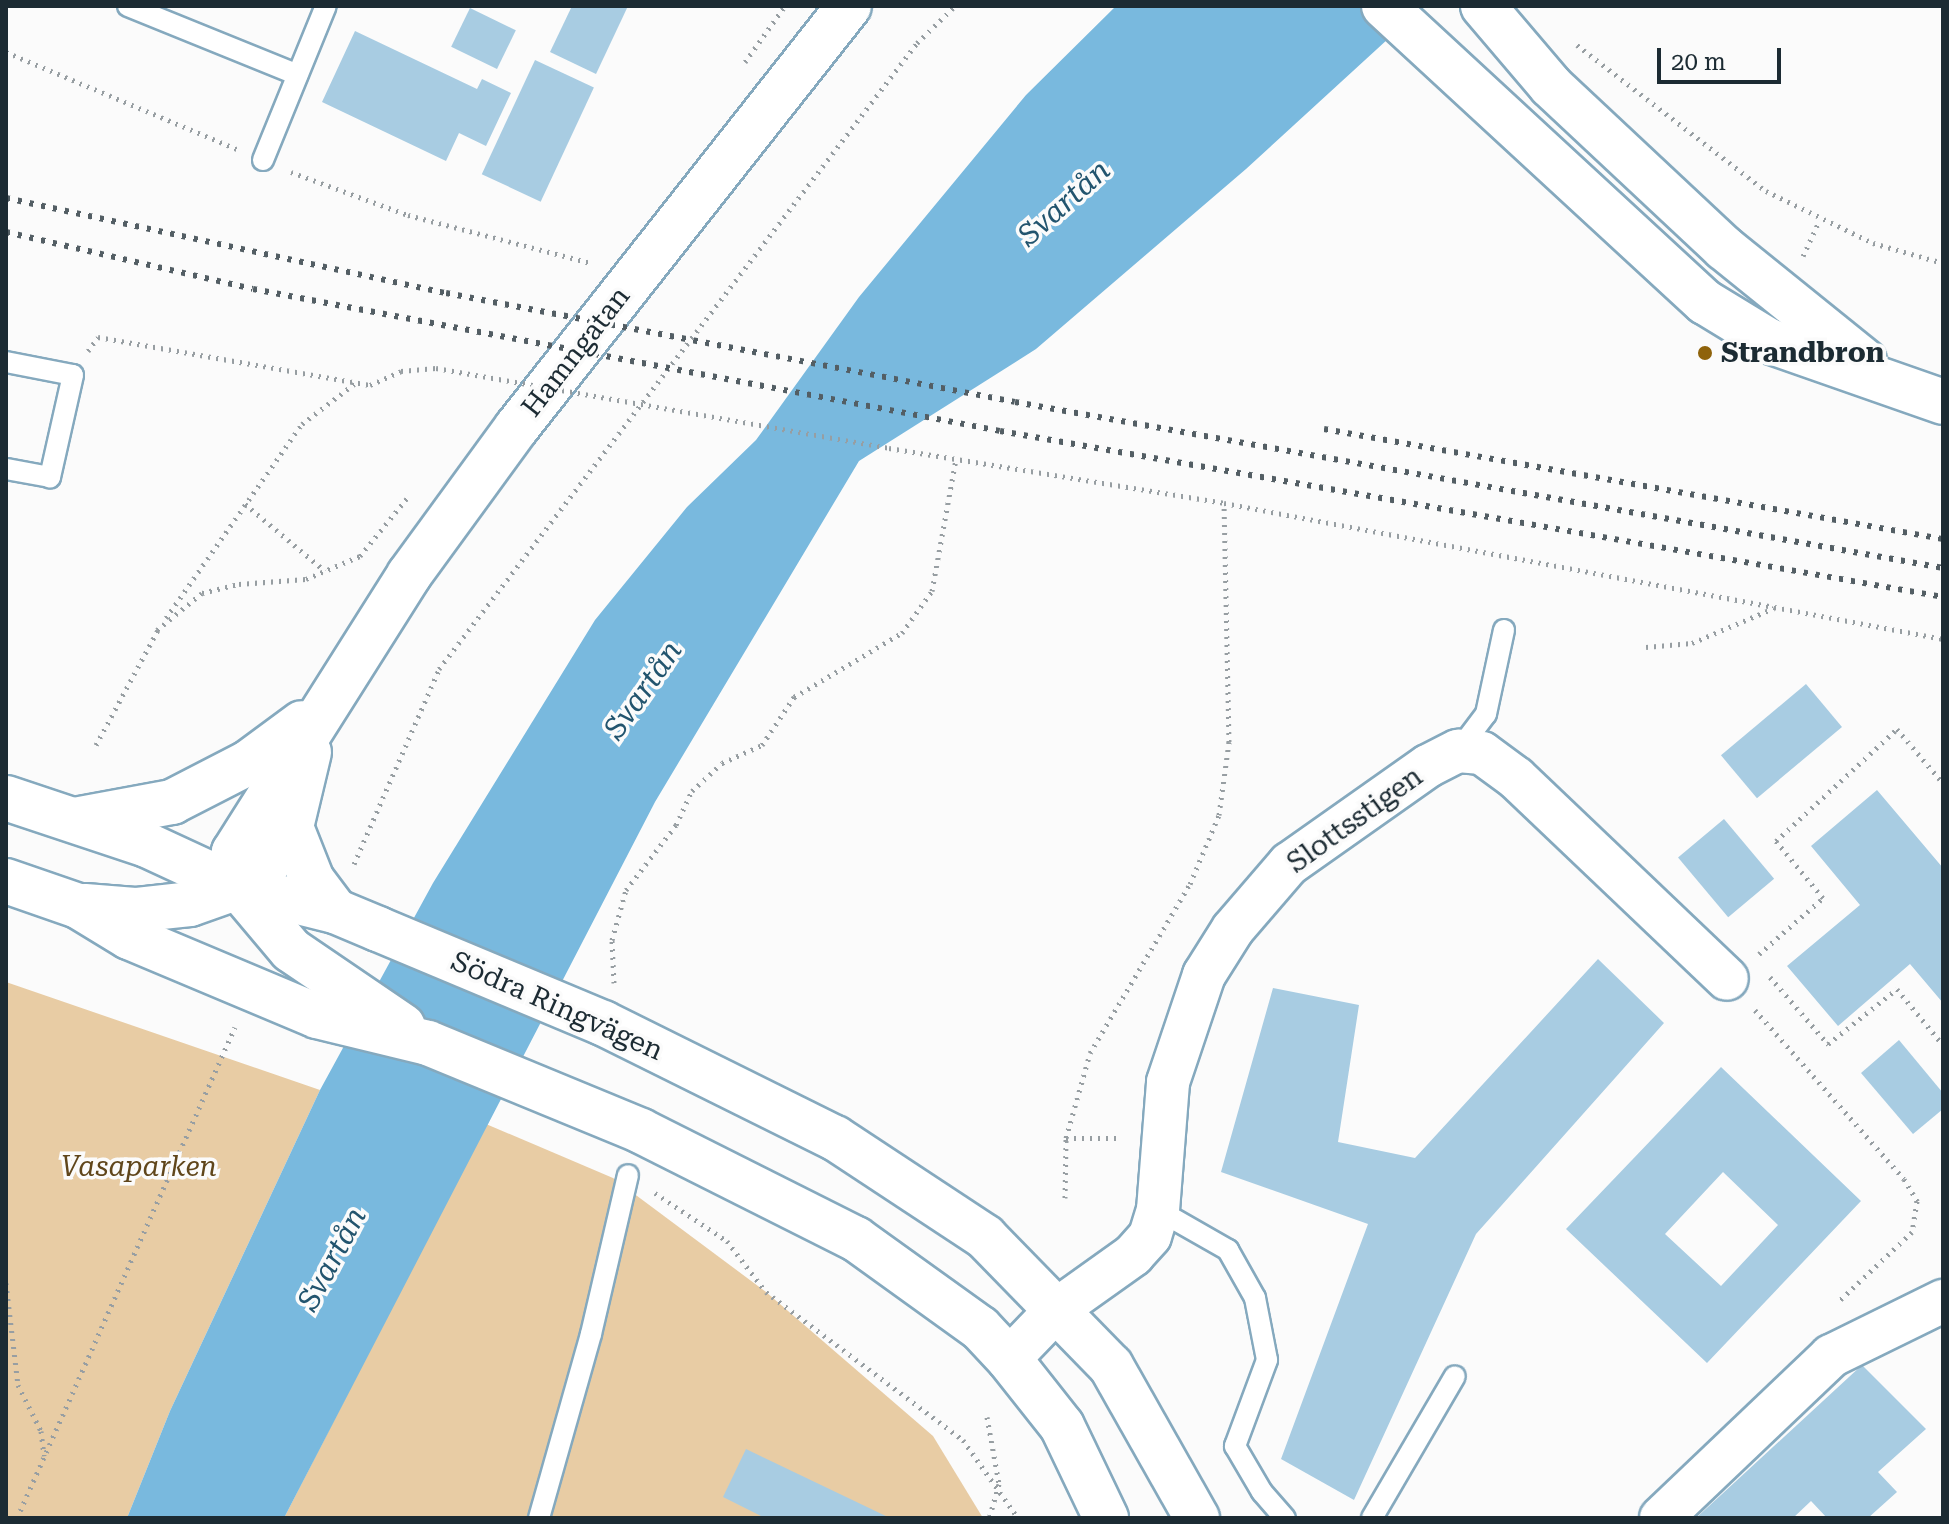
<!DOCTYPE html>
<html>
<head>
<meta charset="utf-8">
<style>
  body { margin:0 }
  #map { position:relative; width:1949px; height:1524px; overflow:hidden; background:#fbfbfb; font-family:"Roboto Serif",serif }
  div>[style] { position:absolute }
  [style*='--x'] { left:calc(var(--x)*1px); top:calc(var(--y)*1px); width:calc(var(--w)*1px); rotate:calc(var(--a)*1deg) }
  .green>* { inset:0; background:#e8cca4 }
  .water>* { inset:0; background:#79b9de }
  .building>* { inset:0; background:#a8cce2; transform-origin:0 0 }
  .path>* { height:5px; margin-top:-2.5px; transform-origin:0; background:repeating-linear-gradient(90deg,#979ea2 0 2px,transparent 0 8px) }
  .roads { filter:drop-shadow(2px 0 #85a9be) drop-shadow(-2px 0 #85a9be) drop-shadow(0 2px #85a9be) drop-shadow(0 -2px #85a9be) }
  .lane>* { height:20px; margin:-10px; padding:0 10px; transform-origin:10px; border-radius:10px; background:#fff }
  .street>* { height:42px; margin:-21px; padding:0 21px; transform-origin:21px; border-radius:21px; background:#fff }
  .secondary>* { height:44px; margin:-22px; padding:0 22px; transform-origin:22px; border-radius:22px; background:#fff }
  .rail>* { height:6px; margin-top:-3px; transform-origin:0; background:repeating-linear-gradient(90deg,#535e64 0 4px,transparent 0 12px) }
  .path-bridge>* { height:5px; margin-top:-2.5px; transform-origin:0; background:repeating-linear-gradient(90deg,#979ea2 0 2px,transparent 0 8px) }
  .dots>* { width:22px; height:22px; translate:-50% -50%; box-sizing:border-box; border:4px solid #fbfbfb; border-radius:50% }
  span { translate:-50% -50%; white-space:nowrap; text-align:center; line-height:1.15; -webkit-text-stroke:7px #fbfbfb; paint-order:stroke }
  .street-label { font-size:28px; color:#1c2b33 }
  .poi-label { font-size:28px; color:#1c2b33; font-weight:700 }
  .left { translate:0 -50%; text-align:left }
  .park-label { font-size:28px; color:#60461b; font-style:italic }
  .water-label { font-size:30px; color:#22546e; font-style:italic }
  .frame { position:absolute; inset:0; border:8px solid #1c2b33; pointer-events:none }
  .scale { position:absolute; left:1657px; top:48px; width:124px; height:36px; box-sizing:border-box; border:4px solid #1c2b33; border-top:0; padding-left:10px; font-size:24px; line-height:28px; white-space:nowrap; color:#1c2b33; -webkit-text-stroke:6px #fbfbfb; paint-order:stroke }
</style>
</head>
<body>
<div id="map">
  <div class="green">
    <div style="clip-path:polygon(6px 982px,320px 1090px,170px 1411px,127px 1518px,6px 1518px)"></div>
    <div style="clip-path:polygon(486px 1124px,613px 1178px,766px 1292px,933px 1436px,983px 1518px,284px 1518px)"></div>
  </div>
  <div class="water">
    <div style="clip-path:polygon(1116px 6px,1424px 6px,1246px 169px,1036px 349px,859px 461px,655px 802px,284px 1518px,127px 1518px,170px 1411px,320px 1090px,433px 883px,595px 620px,687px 507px,756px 440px,859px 297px,1026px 95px)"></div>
  </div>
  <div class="building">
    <div style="clip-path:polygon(572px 6px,628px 6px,596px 74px,550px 52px)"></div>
    <div style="left:470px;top:8px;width:51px;height:43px;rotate:26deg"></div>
    <div style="clip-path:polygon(355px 31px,477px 89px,482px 79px,511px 93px,486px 146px,459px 133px,446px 161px,322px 102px)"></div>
    <div style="left:535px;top:60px;width:65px;height:126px;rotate:25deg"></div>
    <div style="left:1806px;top:684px;width:56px;height:111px;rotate:50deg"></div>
    <div style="clip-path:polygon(1877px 790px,1943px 868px,1943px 1003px,1910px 964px,1838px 1026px,1787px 966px,1860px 905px,1811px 846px)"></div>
    <div style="left:1724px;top:819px;width:78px;height:60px;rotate:50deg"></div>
    <div style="clip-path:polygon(1598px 959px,1664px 1023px,1476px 1234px,1354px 1500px,1281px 1459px,1368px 1224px,1221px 1172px,1273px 988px,1359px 1005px,1338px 1142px,1415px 1158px)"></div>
    <div style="clip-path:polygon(1899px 1040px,1943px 1093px,1943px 1109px,1913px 1134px,1861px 1073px)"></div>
    <div style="clip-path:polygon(evenodd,1721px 1067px,1861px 1201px,1707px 1363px,1566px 1229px,1721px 1067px,1723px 1172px,1778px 1225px,1721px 1286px,1665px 1234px,1723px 1172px)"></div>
    <div style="clip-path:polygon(1862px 1365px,1926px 1429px,1878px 1472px,1897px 1492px,1868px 1518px,1827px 1518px,1811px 1501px,1793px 1518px,1696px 1518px)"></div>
    <div style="clip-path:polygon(746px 1449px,890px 1518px,765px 1518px,723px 1497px)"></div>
  </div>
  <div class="path">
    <div style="--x:1577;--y:45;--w:239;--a:37.7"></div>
    <div style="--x:1766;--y:191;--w:119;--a:25.9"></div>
    <div style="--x:1873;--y:243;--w:73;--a:15.9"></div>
    <div style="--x:6;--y:52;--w:251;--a:22.8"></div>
    <div style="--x:745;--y:62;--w:69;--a:-54.5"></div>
    <div style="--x:291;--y:172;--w:125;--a:20.2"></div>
    <div style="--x:408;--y:215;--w:189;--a:14.7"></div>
    <div style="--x:1803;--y:256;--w:38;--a:-65"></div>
    <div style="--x:88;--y:351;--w:17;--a:-54"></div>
    <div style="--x:98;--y:337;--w:276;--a:10"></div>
    <div style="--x:370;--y:385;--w:34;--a:-24"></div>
    <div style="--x:401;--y:371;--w:35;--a:-5"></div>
    <div style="--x:889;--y:448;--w:339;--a:9.3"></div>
    <div style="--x:1224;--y:503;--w:732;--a:10.71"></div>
    <div style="--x:245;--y:504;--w:104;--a:39.9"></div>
    <div style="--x:166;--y:618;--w:237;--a:-55"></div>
    <div style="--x:302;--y:424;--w:71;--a:-37.5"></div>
    <div style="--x:157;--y:630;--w:58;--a:-39.4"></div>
    <div style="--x:202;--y:593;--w:38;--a:-14"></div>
    <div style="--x:239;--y:584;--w:67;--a:-4.3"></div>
    <div style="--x:306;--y:579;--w:59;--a:-23.1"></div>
    <div style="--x:360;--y:556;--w:76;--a:-50.9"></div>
    <div style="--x:1646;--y:647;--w:46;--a:-5"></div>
    <div style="--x:1692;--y:643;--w:89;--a:-23.1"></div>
    <div style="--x:96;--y:745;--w:131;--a:-61.7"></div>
    <div style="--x:354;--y:864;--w:213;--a:-66.4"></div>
    <div style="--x:439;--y:669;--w:788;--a:-52.64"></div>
    <div style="--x:917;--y:43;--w:53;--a:-44.2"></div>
    <div style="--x:1759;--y:954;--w:85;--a:-41.2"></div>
    <div style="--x:1823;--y:898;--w:74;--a:-129.5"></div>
    <div style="--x:1776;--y:841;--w:165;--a:-42.8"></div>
    <div style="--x:1897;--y:729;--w:71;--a:49.6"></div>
    <div style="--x:1770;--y:977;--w:89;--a:49.1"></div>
    <div style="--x:1828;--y:1044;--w:88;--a:-38.6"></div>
    <div style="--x:1897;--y:989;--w:72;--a:50.6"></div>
    <div style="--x:614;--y:983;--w:43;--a:-92.7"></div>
    <div style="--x:612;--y:940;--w:52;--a:-74.4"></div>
    <div style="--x:626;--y:890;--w:82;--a:-52.4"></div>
    <div style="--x:676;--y:825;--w:38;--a:-65"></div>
    <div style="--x:692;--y:791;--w:41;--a:-43"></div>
    <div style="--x:722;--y:763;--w:44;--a:-24.2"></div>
    <div style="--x:762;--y:745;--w:58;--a:-56.3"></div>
    <div style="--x:794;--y:697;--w:126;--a:-30.7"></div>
    <div style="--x:902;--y:633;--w:52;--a:-54.5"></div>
    <div style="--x:932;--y:591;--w:134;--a:-79.7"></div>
    <div style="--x:1755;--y:1010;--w:225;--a:48.6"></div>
    <div style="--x:1904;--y:1179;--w:26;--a:59"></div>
    <div style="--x:1917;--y:1201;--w:31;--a:99"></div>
    <div style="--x:1912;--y:1232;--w:103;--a:136.6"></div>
    <div style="--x:1066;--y:1138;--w:56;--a:0"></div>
    <div style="--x:655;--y:1193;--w:87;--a:33.7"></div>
    <div style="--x:727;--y:1241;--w:64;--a:52.6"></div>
    <div style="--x:766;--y:1292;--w:246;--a:36.9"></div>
    <div style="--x:963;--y:1440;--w:95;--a:54.8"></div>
    <div style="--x:1065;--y:1198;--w:60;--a:-89"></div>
    <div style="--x:1066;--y:1138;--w:88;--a:-74.2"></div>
    <div style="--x:1090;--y:1053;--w:196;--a:-59.4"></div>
    <div style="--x:1190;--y:884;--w:75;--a:-67.2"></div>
    <div style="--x:1219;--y:815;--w:74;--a:-82.2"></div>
    <div style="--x:1229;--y:742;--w:239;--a:-91.2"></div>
    <div style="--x:6;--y:1283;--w:103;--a:83.3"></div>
    <div style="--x:18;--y:1385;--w:51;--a:63.4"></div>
    <div style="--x:41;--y:1431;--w:25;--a:83"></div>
    <div style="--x:987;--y:1417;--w:68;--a:79.8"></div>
    <div style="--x:999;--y:1484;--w:35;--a:106"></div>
    <div style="--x:17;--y:1518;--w:537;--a:-66.06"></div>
  </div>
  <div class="roads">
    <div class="lane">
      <div style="--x:128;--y:6;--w:183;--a:22.1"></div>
      <div style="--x:263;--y:160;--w:166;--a:-67.8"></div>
      <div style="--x:6;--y:362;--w:68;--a:11"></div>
      <div style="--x:73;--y:375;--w:105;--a:102.7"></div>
      <div style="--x:50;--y:477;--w:45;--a:-169.7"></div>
      <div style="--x:1458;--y:751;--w:46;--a:-52.9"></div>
      <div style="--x:1486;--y:714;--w:86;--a:-77.9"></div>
      <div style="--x:1158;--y:1210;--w:81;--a:29.7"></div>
      <div style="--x:1228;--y:1250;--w:55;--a:60.6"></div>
      <div style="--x:1255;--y:1298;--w:63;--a:79"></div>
      <div style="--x:1267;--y:1360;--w:92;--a:110.4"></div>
      <div style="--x:1235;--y:1446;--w:53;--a:59.6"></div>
      <div style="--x:1262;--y:1492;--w:35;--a:49"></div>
      <div style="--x:539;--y:1518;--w:191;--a:-74.2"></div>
      <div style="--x:591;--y:1334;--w:163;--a:-76.9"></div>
      <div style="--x:1372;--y:1518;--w:164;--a:-59.7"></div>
    </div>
    <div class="street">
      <div style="--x:1009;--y:1359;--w:68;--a:-46.2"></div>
      <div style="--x:1056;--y:1310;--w:95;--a:-35.5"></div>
      <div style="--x:1133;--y:1255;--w:25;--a:-48"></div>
      <div style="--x:1150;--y:1236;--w:27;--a:-73"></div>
      <div style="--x:1158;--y:1210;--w:128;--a:-85.5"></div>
      <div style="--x:1168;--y:1082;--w:113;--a:-71.4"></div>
      <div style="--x:1204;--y:975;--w:54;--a:-57.8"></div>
      <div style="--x:1233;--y:929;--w:86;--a:-49.3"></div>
      <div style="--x:1289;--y:864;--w:170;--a:-35.2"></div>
      <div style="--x:1428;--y:766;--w:34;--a:-27"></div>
      <div style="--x:1458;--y:751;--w:24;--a:5"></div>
      <div style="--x:1482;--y:753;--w:42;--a:36.3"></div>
      <div style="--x:1516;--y:778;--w:291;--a:43.6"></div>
      <div style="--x:1661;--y:1518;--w:235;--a:-43.6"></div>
      <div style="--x:1831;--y:1356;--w:125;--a:-26.2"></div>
    </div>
    <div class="secondary">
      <div style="--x:1384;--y:6;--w:437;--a:42.7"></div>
      <div style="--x:1705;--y:302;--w:75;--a:31.4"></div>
      <div style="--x:1769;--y:341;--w:184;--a:19.3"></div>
      <div style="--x:1483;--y:6;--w:105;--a:49.6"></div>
      <div style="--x:1551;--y:86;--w:237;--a:43.1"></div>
      <div style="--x:1724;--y:248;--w:180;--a:38.9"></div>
      <div style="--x:6;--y:798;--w:149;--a:18.4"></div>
      <div style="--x:147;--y:845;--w:100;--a:24.8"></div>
      <div style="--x:238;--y:887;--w:100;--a:13.9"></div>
      <div style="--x:335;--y:911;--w:47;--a:22.7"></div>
      <div style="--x:378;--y:929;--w:244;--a:22.7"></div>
      <div style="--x:603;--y:1023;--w:259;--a:26.4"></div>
      <div style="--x:835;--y:1138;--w:180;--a:33.4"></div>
      <div style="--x:985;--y:1237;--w:180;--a:45.7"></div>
      <div style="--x:1111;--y:1366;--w:175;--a:60.5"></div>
      <div style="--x:75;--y:820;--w:99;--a:-10.5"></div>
      <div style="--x:172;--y:802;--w:85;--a:-27.2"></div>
      <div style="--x:248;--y:763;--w:67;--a:-36.5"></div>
      <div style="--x:291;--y:827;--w:57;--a:68.4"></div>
      <div style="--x:312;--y:880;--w:39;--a:53"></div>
      <div style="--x:6;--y:881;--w:76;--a:19.1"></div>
      <div style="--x:78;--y:906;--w:60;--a:31.3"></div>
      <div style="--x:129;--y:937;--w:204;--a:22.8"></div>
      <div style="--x:317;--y:1016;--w:114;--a:13.7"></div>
      <div style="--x:428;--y:1043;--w:230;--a:22.4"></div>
      <div style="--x:641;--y:1131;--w:241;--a:26.7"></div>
      <div style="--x:856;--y:1239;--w:153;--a:35.7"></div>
      <div style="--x:980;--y:1328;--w:42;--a:46.9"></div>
      <div style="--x:1009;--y:1359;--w:85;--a:51.7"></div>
      <div style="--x:1062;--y:1426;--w:102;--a:64.4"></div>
      <div style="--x:238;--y:887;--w:35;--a:-97"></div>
      <div style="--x:234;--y:852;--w:328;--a:-57.7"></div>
      <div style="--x:409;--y:575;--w:183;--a:-53.9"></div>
      <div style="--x:517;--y:427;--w:536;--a:-51.74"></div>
      <div style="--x:238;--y:887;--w:82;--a:49.9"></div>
      <div style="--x:291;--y:950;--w:135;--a:34.2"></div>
      <div style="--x:85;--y:906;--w:50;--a:4.6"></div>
      <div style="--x:135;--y:910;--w:55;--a:-6.2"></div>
      <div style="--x:190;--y:904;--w:51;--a:-19.5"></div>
      <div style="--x:238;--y:887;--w:30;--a:-33"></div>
      <div style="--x:263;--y:871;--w:52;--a:-57.5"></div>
      <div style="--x:291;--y:827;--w:77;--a:-76.5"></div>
    </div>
  </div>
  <div class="rail">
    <div style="--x:6;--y:198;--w:450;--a:12.2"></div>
    <div style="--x:446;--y:293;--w:579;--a:10.84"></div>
    <div style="--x:1015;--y:402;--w:943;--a:10.14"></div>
    <div style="--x:6;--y:232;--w:253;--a:13"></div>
    <div style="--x:253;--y:289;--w:760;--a:10.76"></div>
    <div style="--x:1000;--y:431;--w:957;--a:9.98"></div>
    <div style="--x:1324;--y:429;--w:629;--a:10.08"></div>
  </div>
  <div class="path-bridge">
    <div style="--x:436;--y:368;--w:460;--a:10"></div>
  </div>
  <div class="dots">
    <div style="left:1705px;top:353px;background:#8f630b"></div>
  </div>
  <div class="street-label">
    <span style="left:576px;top:352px;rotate:-52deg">Hamngatan</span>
    <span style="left:1355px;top:820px;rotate:-36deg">Slottsstigen</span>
    <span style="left:557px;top:1006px;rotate:24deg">Södra Ringvägen</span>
  </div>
  <div class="poi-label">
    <span class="left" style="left:1721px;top:353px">Strandbron</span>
  </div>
  <div class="park-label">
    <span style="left:139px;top:1167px">Vasaparken</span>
  </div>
  <div class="water-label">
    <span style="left:1064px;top:203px;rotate:-42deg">Svartån</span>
    <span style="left:643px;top:690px;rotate:-55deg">Svartån</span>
    <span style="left:332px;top:1259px;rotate:-62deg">Svartån</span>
  </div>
  <div class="frame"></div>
  <div class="scale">20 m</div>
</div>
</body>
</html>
